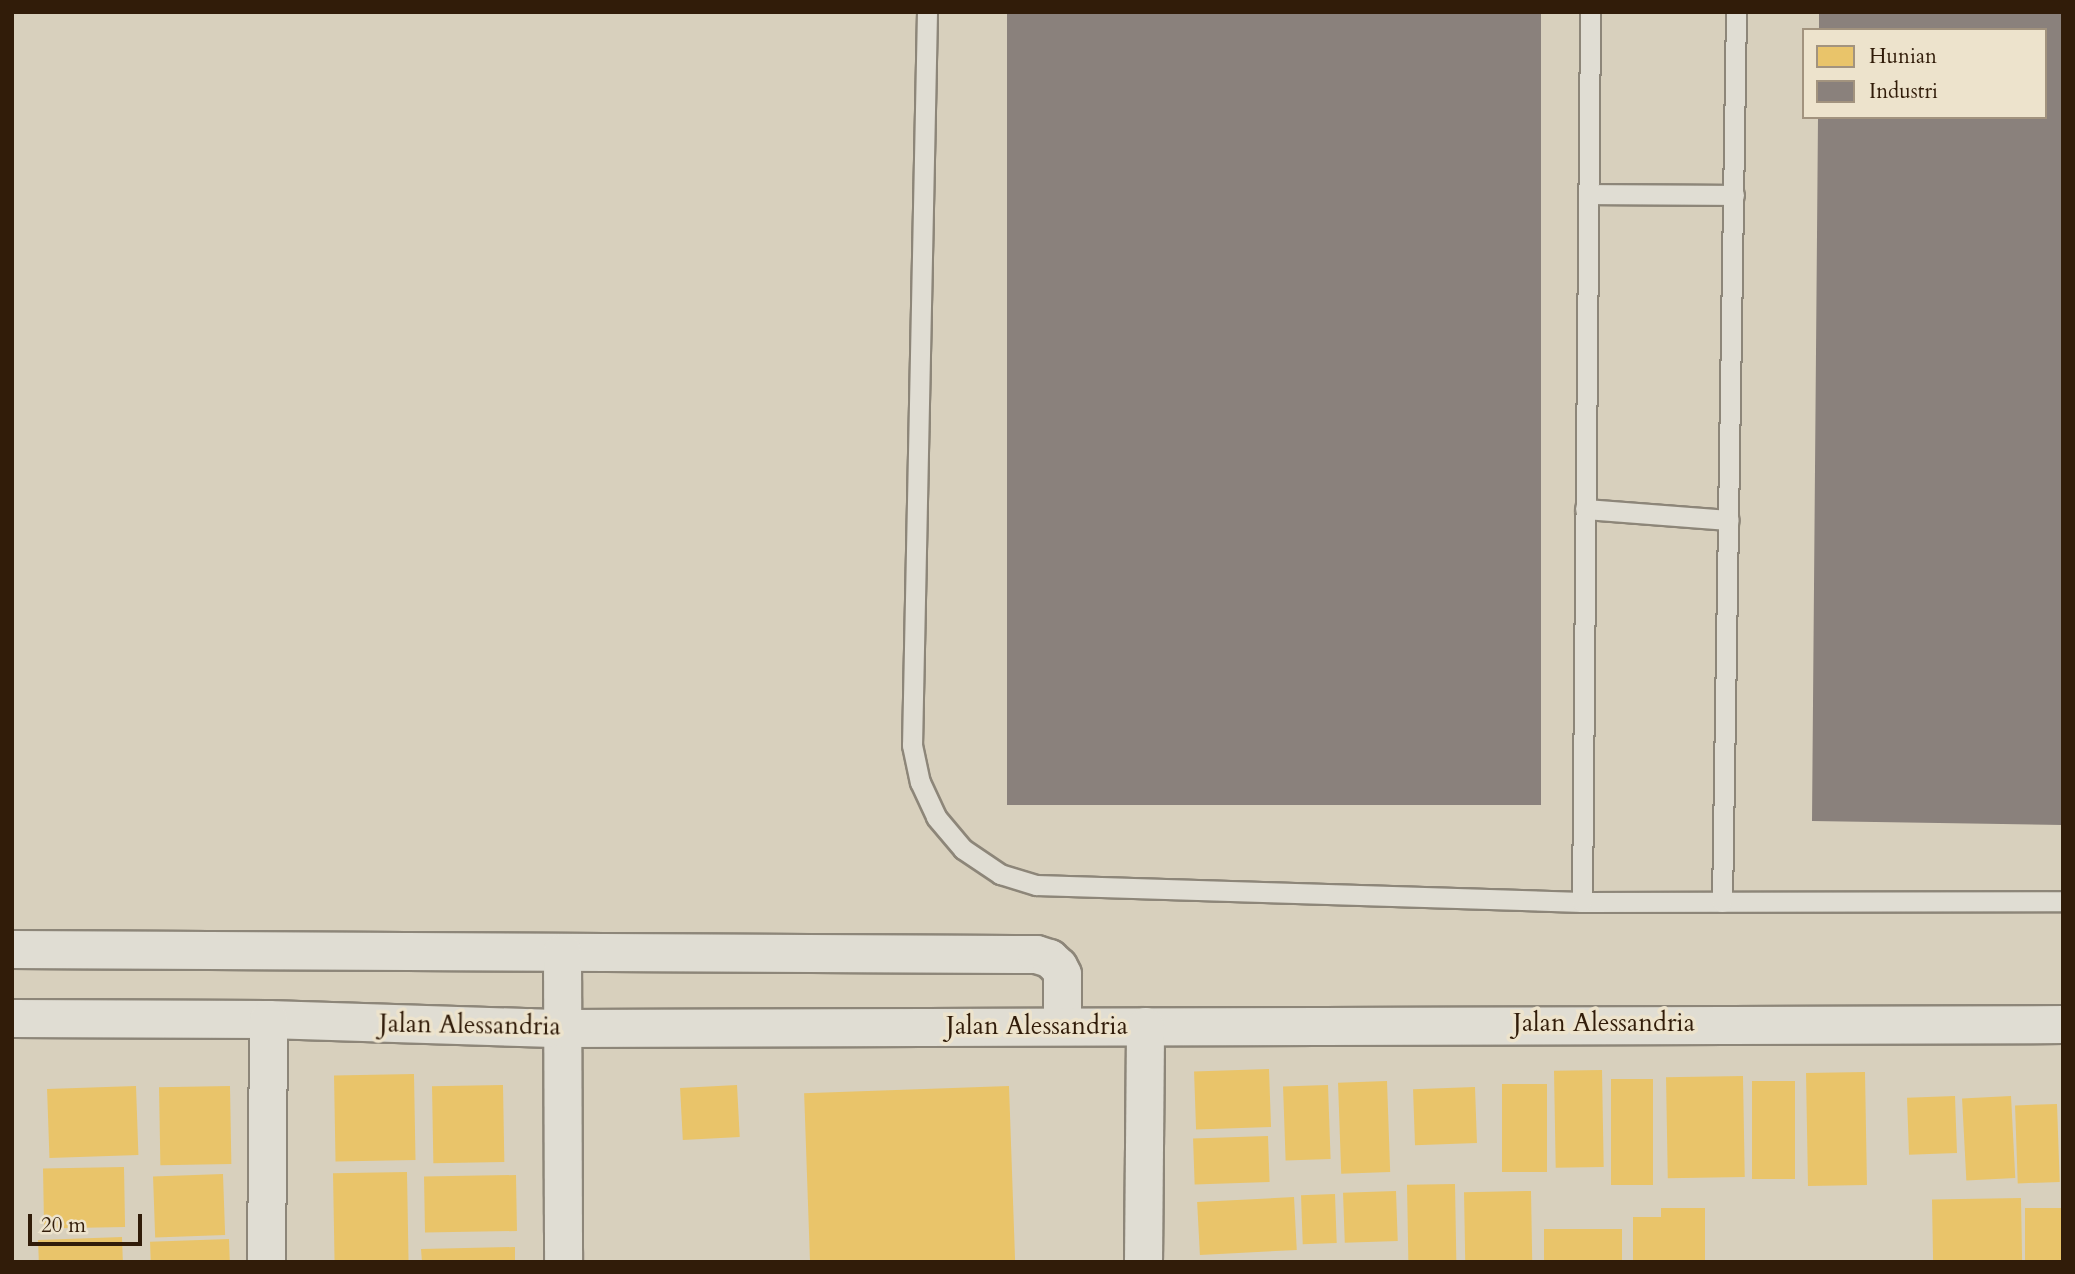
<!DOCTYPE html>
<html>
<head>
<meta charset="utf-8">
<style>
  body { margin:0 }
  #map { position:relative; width:2075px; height:1274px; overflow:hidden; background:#d8d0bd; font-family:Cardo,serif }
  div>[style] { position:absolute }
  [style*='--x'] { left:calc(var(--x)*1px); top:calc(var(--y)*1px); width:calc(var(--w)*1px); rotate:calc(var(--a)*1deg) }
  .homes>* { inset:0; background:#e9c46a; transform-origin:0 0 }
  .industry>* { inset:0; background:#8a817c; transform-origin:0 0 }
  .roads { filter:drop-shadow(2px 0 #8d8679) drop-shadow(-2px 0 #8d8679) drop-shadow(0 2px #8d8679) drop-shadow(0 -2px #8d8679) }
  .lane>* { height:19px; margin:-9.5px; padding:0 9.5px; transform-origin:9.5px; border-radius:9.5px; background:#e0ddd3 }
  .street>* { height:37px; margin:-18.5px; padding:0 18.5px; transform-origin:18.5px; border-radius:18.5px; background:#e0ddd3 }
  span { translate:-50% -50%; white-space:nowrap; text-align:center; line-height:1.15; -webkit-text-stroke:7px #ede3cc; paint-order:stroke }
  .street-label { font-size:26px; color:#311c09 }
  .frame { position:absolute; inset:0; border:14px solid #311c09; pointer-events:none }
  .legend { position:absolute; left:1802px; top:28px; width:245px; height:91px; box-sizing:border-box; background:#ede3cc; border:2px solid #a2937e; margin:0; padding:9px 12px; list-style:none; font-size:21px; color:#311c09 }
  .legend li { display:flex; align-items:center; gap:14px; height:35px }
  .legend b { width:35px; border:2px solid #a2937e }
  .scale { position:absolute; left:28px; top:1214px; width:114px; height:32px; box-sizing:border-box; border:4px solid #311c09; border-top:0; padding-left:9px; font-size:21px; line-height:24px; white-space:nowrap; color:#311c09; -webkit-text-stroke:5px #ede3cc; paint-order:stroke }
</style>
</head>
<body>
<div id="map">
  <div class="homes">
    <div style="left:1269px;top:1069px;width:58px;height:75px;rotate:88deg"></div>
    <div style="left:1602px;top:1070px;width:97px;height:48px;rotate:89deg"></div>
    <div style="left:1865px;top:1072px;width:113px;height:59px;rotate:89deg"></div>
    <div style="left:414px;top:1074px;width:86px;height:80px;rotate:89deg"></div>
    <div style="left:1743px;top:1076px;width:101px;height:77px;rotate:89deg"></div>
    <div style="left:1611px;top:1079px;width:42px;height:106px"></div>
    <div style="left:1387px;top:1081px;width:91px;height:49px;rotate:88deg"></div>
    <div style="left:1752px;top:1081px;width:43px;height:98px"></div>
    <div style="left:1502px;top:1084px;width:45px;height:88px"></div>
    <div style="left:503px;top:1085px;width:77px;height:71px;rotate:89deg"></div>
    <div style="left:737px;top:1085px;width:52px;height:57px;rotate:87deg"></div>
    <div style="left:1328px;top:1085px;width:74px;height:45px;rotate:88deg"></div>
    <div style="left:136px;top:1086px;width:69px;height:89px;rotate:88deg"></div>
    <div style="left:230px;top:1086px;width:78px;height:71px;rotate:89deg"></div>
    <div style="left:1009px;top:1086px;width:176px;height:205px;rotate:88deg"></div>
    <div style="left:1475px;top:1087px;width:56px;height:62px;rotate:88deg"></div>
    <div style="left:1955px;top:1096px;width:57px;height:48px;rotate:88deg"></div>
    <div style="left:2011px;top:1096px;width:82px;height:49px;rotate:87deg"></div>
    <div style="left:2057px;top:1104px;width:78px;height:42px;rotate:88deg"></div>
    <div style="left:1268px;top:1136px;width:46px;height:75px;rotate:88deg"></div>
    <div style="left:124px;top:1167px;width:60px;height:81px;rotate:89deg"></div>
    <div style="left:407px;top:1172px;width:90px;height:74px;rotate:89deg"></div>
    <div style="left:223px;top:1174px;width:61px;height:70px;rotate:88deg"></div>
    <div style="left:516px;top:1175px;width:56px;height:92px;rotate:89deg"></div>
    <div style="left:1455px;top:1184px;width:78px;height:48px;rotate:89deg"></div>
    <div style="left:1396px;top:1191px;width:50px;height:53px;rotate:88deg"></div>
    <div style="left:1531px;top:1191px;width:71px;height:67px;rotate:89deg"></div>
    <div style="left:1335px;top:1194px;width:49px;height:34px;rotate:88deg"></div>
    <div style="left:1294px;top:1197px;width:53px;height:97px;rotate:87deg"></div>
    <div style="left:2021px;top:1198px;width:64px;height:89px;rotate:89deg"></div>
    <div style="clip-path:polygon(1661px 1208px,1705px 1208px,1705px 1262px,1633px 1262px,1633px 1217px,1661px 1217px)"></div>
    <div style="left:2063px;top:1208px;width:54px;height:38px;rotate:90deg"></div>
    <div style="left:1622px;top:1229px;width:33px;height:78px;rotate:90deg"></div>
    <div style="left:122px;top:1237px;width:25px;height:84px;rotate:88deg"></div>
    <div style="left:229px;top:1239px;width:23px;height:79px;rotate:88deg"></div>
    <div style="clip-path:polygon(515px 1247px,515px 1262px,422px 1262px,421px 1249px)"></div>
  </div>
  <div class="industry">
    <div style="left:1007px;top:12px;width:534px;height:793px"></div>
    <div style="clip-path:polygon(1819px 12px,2063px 12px,2063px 825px,1812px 821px,1818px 117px,2045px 117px,2045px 30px,1819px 30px)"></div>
  </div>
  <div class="roads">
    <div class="lane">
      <div style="--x:927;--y:12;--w:733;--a:91.17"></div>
      <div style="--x:912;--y:745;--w:38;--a:78"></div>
      <div style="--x:920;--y:782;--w:38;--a:65"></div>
      <div style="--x:936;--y:817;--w:42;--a:49.8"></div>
      <div style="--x:963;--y:849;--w:45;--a:34"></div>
      <div style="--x:1000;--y:874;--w:38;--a:17"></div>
      <div style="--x:1036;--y:885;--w:546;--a:1.78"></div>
      <div style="--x:1582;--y:902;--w:481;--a:-0.1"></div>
      <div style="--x:1588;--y:194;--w:146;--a:0.4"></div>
      <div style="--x:1585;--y:509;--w:144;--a:4.4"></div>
      <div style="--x:1582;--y:902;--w:890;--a:-89.48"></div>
      <div style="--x:1722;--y:902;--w:890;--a:-89.1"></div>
    </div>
    <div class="street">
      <div style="--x:12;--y:949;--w:1024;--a:0.28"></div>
      <div style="--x:1036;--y:954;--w:14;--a:17"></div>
      <div style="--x:1049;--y:958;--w:12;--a:42"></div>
      <div style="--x:1058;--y:966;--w:9;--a:63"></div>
      <div style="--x:1062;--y:974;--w:52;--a:90"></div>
      <div style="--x:562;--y:952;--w:310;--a:89.8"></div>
      <div style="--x:12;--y:1018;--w:256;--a:0.2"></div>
      <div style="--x:268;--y:1019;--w:294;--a:1.8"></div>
      <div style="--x:562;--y:1028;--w:1501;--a:-0.15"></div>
      <div style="--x:266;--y:1262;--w:243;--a:-89.5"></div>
      <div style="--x:1143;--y:1262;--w:236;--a:-89.5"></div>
    </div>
  </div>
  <div class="street-label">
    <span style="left:1604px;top:1023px">Jalan Alessandria</span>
    <span style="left:470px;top:1025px;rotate:1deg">Jalan Alessandria</span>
    <span style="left:1037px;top:1026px">Jalan Alessandria</span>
  </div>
  <div class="frame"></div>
  <ul class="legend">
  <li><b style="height:19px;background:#e9c46a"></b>Hunian</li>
  <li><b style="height:19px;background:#8a817c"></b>Industri</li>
  </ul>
  <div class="scale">20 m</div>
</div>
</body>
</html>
